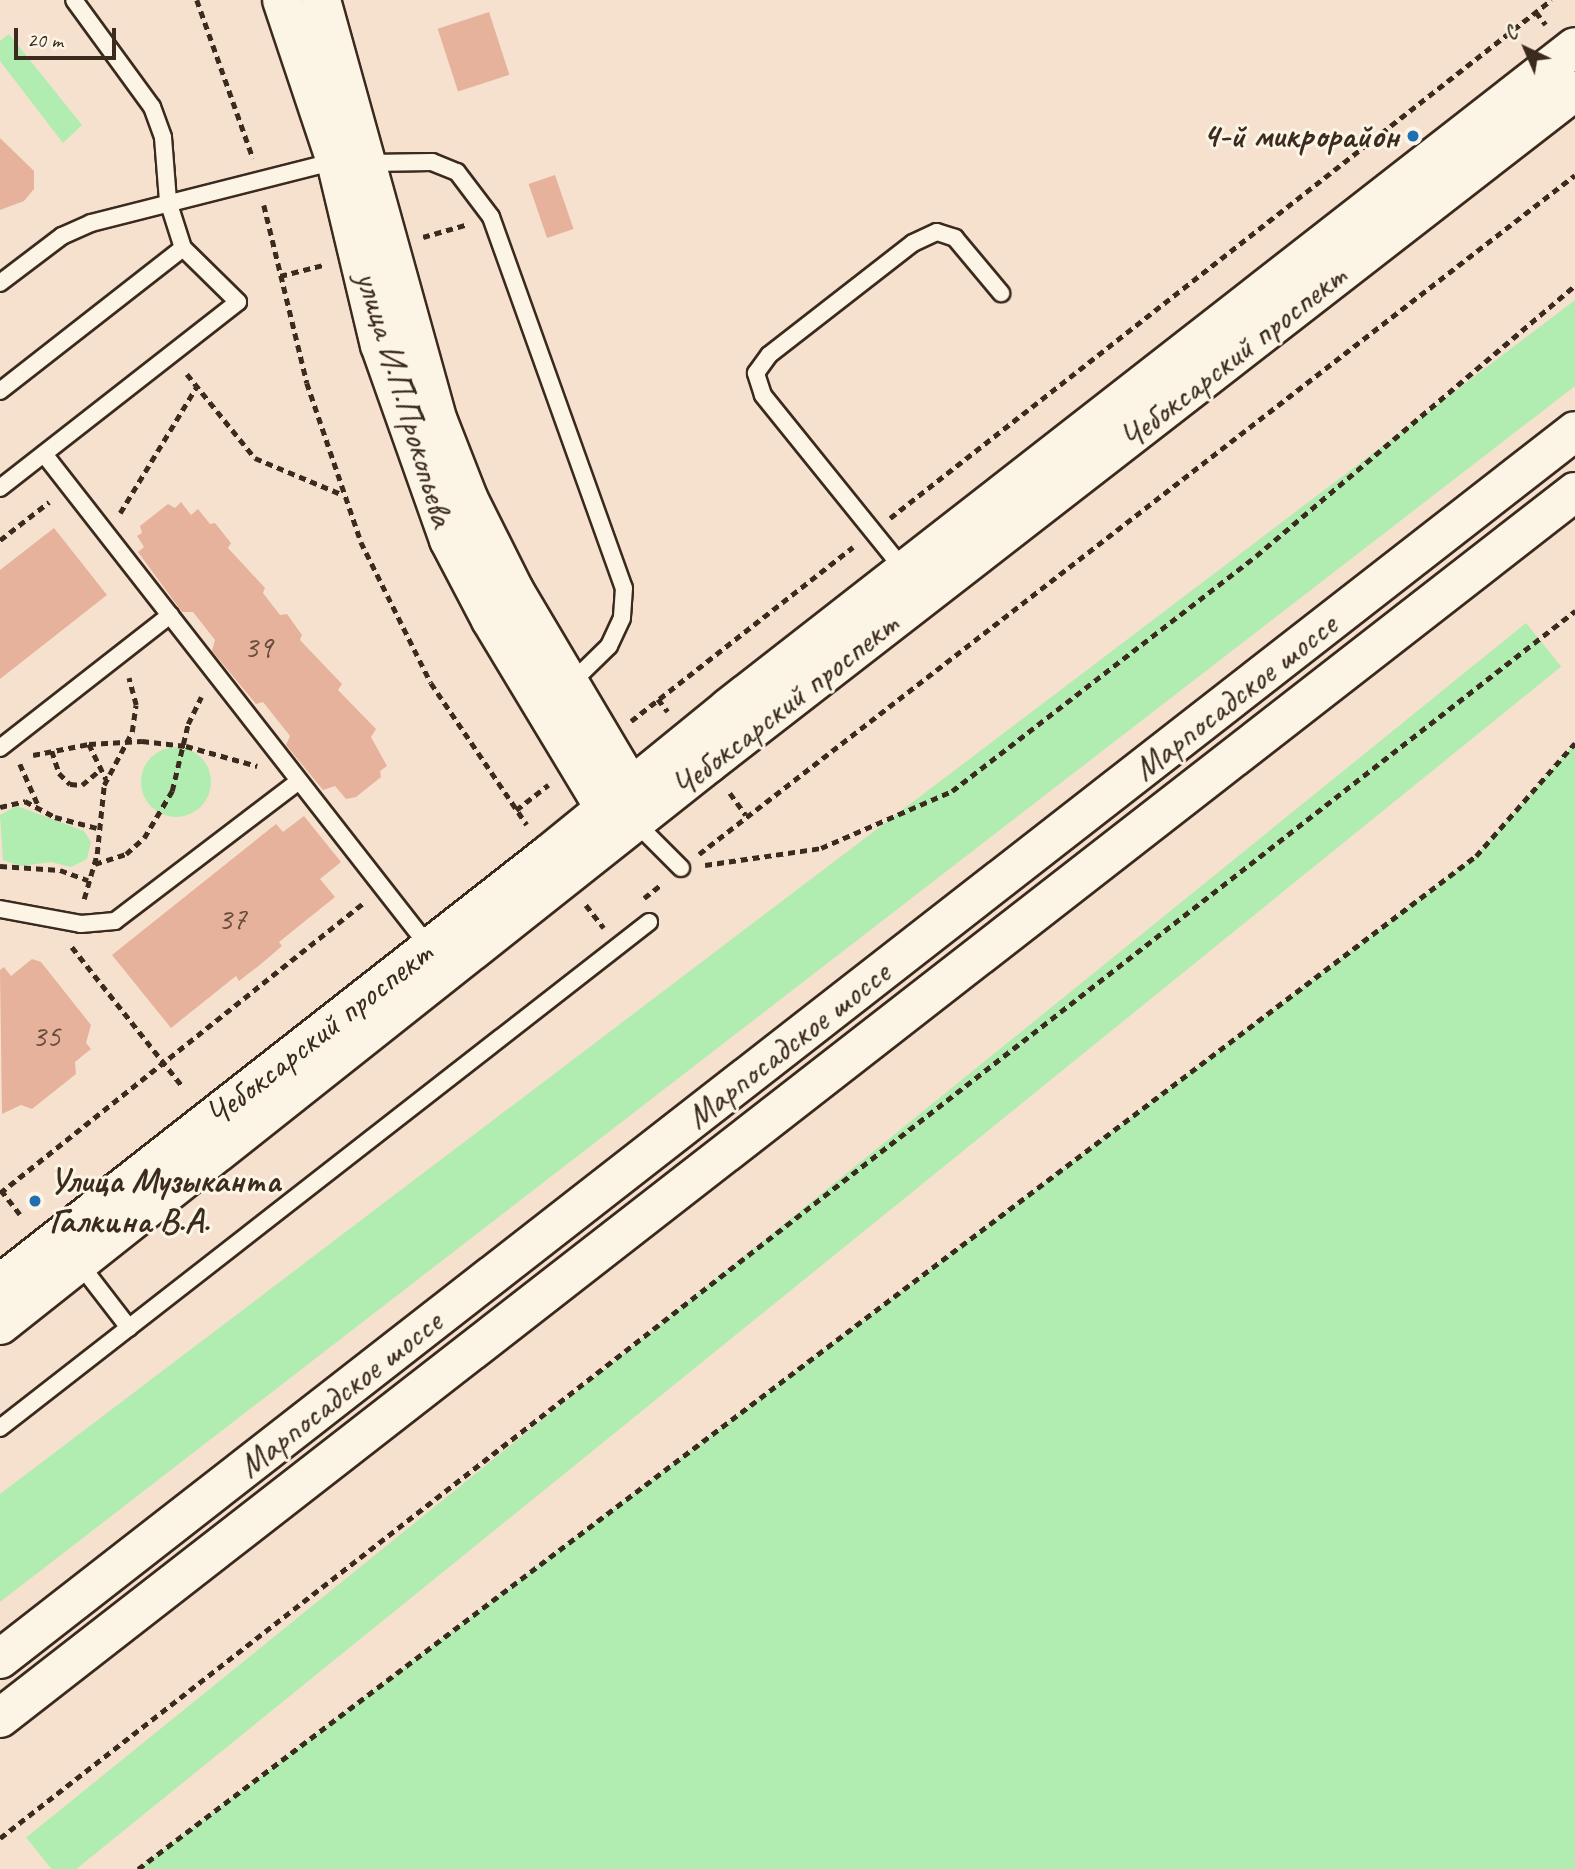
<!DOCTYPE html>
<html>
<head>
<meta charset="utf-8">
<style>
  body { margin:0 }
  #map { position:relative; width:1575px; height:1869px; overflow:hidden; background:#f6e1cf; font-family:Caveat,sans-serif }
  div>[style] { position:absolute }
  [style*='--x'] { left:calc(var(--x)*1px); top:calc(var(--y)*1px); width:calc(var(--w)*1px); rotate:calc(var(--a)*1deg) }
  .green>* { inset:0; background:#b1ecb0; transform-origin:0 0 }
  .round { border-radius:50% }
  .building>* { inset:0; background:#e7b29b; transform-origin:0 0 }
  .path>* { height:4.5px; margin-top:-2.25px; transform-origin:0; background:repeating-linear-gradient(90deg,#3b2a1e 0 7px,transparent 0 12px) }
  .roads { filter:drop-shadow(2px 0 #3b2a1e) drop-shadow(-2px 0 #3b2a1e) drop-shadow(0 2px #3b2a1e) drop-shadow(0 -2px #3b2a1e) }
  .lane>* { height:16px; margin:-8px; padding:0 8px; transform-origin:8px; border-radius:8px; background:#fcf5e5 }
  .secondary>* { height:38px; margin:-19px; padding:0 19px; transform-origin:19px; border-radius:19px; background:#fcf5e5 }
  .primary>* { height:38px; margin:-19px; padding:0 19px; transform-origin:19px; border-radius:19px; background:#fcf5e5 }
  .dots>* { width:19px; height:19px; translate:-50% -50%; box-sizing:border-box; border:4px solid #fcf5e5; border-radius:50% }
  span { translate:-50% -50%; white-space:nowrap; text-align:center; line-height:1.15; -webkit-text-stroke:6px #fcf5e5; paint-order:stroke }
  .number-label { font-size:32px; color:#664c3d }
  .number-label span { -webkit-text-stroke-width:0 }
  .poi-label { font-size:35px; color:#3b2a1e; font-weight:700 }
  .right { translate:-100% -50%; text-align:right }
  .left { translate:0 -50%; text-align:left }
  .street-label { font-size:35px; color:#3b2a1e }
  .north { position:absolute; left:1491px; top:14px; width:70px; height:70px; -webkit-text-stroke:5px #fcf5e5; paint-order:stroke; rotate:316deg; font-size:19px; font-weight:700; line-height:28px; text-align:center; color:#3b2a1e }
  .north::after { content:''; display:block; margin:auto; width:24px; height:32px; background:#3b2a1e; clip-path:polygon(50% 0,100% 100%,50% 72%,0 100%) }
  .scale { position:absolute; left:14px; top:28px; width:102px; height:32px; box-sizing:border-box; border:4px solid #3b2a1e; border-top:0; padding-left:9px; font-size:21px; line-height:24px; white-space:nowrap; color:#3b2a1e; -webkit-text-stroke:5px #fcf5e5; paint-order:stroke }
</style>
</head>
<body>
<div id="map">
  <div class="green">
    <div style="clip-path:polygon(9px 34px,82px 125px,63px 143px,0 61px,0 41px)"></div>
    <div style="clip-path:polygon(1575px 300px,1575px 386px,0 1602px,0 1494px)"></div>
    <div style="left:1526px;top:623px;width:56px;height:1930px;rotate:51deg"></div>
    <div style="clip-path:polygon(1575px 743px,1575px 1869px,138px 1869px,1476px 856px)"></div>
    <div class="round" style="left:141px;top:747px;width:70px;height:70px"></div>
    <div style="clip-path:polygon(17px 806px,84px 831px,91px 842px,87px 859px,71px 867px,51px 862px,20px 866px,3px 860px,0 815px)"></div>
  </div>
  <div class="building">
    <div style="left:489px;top:12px;width:66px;height:54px;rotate:72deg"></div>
    <div style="clip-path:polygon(0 138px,34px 171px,34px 189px,24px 201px,0 210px)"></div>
    <div style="left:555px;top:175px;width:57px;height:28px;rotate:71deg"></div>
    <div style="clip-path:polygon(181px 502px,191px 515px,198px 509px,210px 524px,215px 523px,231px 543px,228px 548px,265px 588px,263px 593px,280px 615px,287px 614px,302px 635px,300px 640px,342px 684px,338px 690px,376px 729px,371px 737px,387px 766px,380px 771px,381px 777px,356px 797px,346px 799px,335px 786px,323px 790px,286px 745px,290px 736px,263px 702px,256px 704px,212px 651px,215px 640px,193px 612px,182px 612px,138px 552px,144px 547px,137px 536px,142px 533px,140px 526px,168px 504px,175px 508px)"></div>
    <div style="clip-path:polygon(54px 528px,107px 595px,0 679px,0 570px)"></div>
    <div style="clip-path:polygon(304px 816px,341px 862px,320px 879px,335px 897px,279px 942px,282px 946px,261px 964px,239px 981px,236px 976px,171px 1028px,112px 955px,276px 824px,283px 832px)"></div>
    <div style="clip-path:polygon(32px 959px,41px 962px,91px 1025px,86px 1043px,91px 1049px,75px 1062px,76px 1074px,32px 1109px,21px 1105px,2px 1114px,0 970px,4px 967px,11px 976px)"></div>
  </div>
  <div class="path">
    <div style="--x:197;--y:0;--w:168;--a:70.5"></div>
    <div style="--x:1536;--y:12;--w:16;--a:52"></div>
    <div style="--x:264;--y:205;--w:183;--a:76.4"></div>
    <div style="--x:307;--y:383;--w:168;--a:71.2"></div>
    <div style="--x:361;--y:542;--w:157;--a:63.6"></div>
    <div style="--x:431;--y:683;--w:171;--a:55.9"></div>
    <div style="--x:423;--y:237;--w:44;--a:-15.9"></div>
    <div style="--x:280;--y:276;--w:44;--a:-14.3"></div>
    <div style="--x:187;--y:374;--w:108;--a:51"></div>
    <div style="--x:255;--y:458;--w:93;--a:22.7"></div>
    <div style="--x:120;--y:513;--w:149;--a:-58.8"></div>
    <div style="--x:890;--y:518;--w:840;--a:-38.08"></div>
    <div style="--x:0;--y:540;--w:62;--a:-37.8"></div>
    <div style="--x:658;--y:699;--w:16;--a:52"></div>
    <div style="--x:631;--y:721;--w:282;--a:-38.1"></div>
    <div style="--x:89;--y:744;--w:39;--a:64"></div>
    <div style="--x:52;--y:751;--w:23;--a:72"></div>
    <div style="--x:59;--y:773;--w:16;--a:45"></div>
    <div style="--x:70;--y:784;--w:12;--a:5"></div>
    <div style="--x:82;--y:785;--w:23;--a:-40"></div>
    <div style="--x:33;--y:755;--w:57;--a:-11.1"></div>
    <div style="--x:89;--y:744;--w:53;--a:-3.2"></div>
    <div style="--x:142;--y:741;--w:44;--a:6.5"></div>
    <div style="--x:186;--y:746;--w:74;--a:15.7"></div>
    <div style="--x:20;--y:764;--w:47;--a:66.2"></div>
    <div style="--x:730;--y:793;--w:27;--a:54"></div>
    <div style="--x:0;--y:807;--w:26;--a:-13"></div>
    <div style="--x:25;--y:801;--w:34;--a:28"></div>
    <div style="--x:55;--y:817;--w:43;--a:14.7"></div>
    <div style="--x:516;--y:810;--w:41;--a:-38"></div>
    <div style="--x:699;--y:854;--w:1108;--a:-37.78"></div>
    <div style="--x:95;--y:864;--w:33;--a:-18"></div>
    <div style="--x:126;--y:854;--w:24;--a:-42"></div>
    <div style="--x:144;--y:838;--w:55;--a:-59.2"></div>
    <div style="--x:172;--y:791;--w:69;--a:-76.6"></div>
    <div style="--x:188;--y:724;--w:30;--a:-64"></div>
    <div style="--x:705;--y:865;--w:117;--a:-8.3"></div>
    <div style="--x:821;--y:848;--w:143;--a:-23.5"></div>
    <div style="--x:952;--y:791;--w:384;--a:-37.7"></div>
    <div style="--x:1256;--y:556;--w:419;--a:-40.3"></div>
    <div style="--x:0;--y:866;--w:60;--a:3.8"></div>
    <div style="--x:60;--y:870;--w:30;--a:20"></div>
    <div style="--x:644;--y:898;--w:23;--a:-38"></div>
    <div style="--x:84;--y:899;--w:47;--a:-73.9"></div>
    <div style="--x:97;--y:854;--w:69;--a:-84.2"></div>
    <div style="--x:104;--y:785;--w:60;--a:-62.2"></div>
    <div style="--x:132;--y:732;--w:27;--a:-82"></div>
    <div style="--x:136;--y:705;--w:28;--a:-105"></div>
    <div style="--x:586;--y:905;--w:29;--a:52"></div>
    <div style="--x:72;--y:947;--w:177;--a:51.6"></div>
    <div style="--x:1;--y:1190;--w:31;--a:52"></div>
    <div style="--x:0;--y:1193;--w:465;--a:-38.6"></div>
    <div style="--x:0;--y:1838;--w:1997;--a:-37.92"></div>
    <div style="--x:138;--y:1869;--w:1678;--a:-37.13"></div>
    <div style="--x:1476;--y:856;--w:150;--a:-48.8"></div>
  </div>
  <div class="roads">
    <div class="lane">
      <div style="--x:370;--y:163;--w:62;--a:-0.9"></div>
      <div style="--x:432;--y:162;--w:27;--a:22"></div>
      <div style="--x:457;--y:172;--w:56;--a:52.9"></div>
      <div style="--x:491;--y:217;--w:394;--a:70.3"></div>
      <div style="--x:624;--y:588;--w:30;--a:94"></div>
      <div style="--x:622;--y:618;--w:31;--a:115"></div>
      <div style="--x:609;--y:646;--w:54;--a:135.7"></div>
      <div style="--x:0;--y:283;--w:78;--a:-37.2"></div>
      <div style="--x:62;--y:236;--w:32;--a:-24"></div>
      <div style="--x:91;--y:223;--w:253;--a:-14.2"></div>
      <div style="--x:0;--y:391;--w:232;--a:-38"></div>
      <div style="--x:44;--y:454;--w:627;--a:52"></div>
      <div style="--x:0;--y:488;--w:302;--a:-38"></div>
      <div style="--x:238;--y:302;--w:77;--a:-135.5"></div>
      <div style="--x:183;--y:248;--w:49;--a:-107.7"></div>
      <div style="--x:168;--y:201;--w:64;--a:-94.5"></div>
      <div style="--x:163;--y:137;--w:32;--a:-110"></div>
      <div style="--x:152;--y:107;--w:132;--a:-126.1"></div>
      <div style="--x:904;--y:570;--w:225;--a:-128.9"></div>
      <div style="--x:763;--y:395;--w:23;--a:-108"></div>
      <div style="--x:756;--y:373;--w:22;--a:-54"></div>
      <div style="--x:769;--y:355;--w:182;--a:-37.9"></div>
      <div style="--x:913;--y:243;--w:26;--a:-25"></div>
      <div style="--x:937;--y:232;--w:19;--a:18"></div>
      <div style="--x:955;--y:238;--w:72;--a:50.1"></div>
      <div style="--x:0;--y:748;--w:216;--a:-38"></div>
      <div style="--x:635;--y:822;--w:65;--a:45"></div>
      <div style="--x:0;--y:909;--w:82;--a:10.5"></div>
      <div style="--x:81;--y:924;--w:34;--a:-5"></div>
      <div style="--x:115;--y:921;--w:231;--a:-37.3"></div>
      <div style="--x:79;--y:1263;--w:82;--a:52.4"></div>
      <div style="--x:0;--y:1428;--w:823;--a:-37.94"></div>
    </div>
    <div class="secondary">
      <div style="--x:282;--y:0;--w:170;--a:71.5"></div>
      <div style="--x:336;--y:161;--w:189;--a:76.6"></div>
      <div style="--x:380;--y:345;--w:207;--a:70.5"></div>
      <div style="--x:449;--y:540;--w:90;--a:62.3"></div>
      <div style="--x:491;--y:620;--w:221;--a:58.9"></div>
      <div style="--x:321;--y:0;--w:437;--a:74.5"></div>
      <div style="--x:438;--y:421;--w:85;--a:68.6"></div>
      <div style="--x:469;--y:500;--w:101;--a:63.4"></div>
      <div style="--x:514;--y:590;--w:229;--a:59.3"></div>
      <div style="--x:631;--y:787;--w:23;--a:83"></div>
      <div style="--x:0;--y:1284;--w:696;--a:-38.06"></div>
      <div style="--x:548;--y:855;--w:232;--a:-39.2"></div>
      <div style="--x:728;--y:708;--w:1074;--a:-37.97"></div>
      <div style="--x:0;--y:1325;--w:903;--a:-38.39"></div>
      <div style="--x:708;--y:764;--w:1098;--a:-37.82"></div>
    </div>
    <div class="primary">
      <div style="--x:0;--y:1659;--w:1997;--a:-37.94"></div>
      <div style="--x:0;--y:1718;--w:1996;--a:-37.9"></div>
    </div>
  </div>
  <div class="dots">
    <div style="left:1413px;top:136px;background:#1f6fb2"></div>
    <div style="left:35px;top:1201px;background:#1f6fb2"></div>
  </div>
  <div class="number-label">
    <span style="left:258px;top:647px">39</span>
    <span style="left:232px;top:919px">37</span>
    <span style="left:46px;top:1036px">35</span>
  </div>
  <div class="poi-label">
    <span class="right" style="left:1399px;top:136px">4-й микрорайон</span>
    <span class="left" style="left:49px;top:1201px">Улица Музыканта<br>Галкина В.А.</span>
  </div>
  <div class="street-label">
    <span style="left:1233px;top:357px;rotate:-38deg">Чебоксарский проспект</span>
    <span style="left:405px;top:399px;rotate:73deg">улица И.П.Прокопьева</span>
    <span style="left:1235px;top:697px;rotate:-38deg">Марпосадское шоссе</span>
    <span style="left:785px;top:705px;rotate:-38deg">Чебоксарский проспект</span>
    <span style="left:319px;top:1034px;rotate:-38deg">Чебоксарский проспект</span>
    <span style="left:788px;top:1045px;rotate:-38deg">Марпосадское шоссе</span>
    <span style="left:340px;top:1394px;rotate:-38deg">Марпосадское шоссе</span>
  </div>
  <div class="north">С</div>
  <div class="scale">20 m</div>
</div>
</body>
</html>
